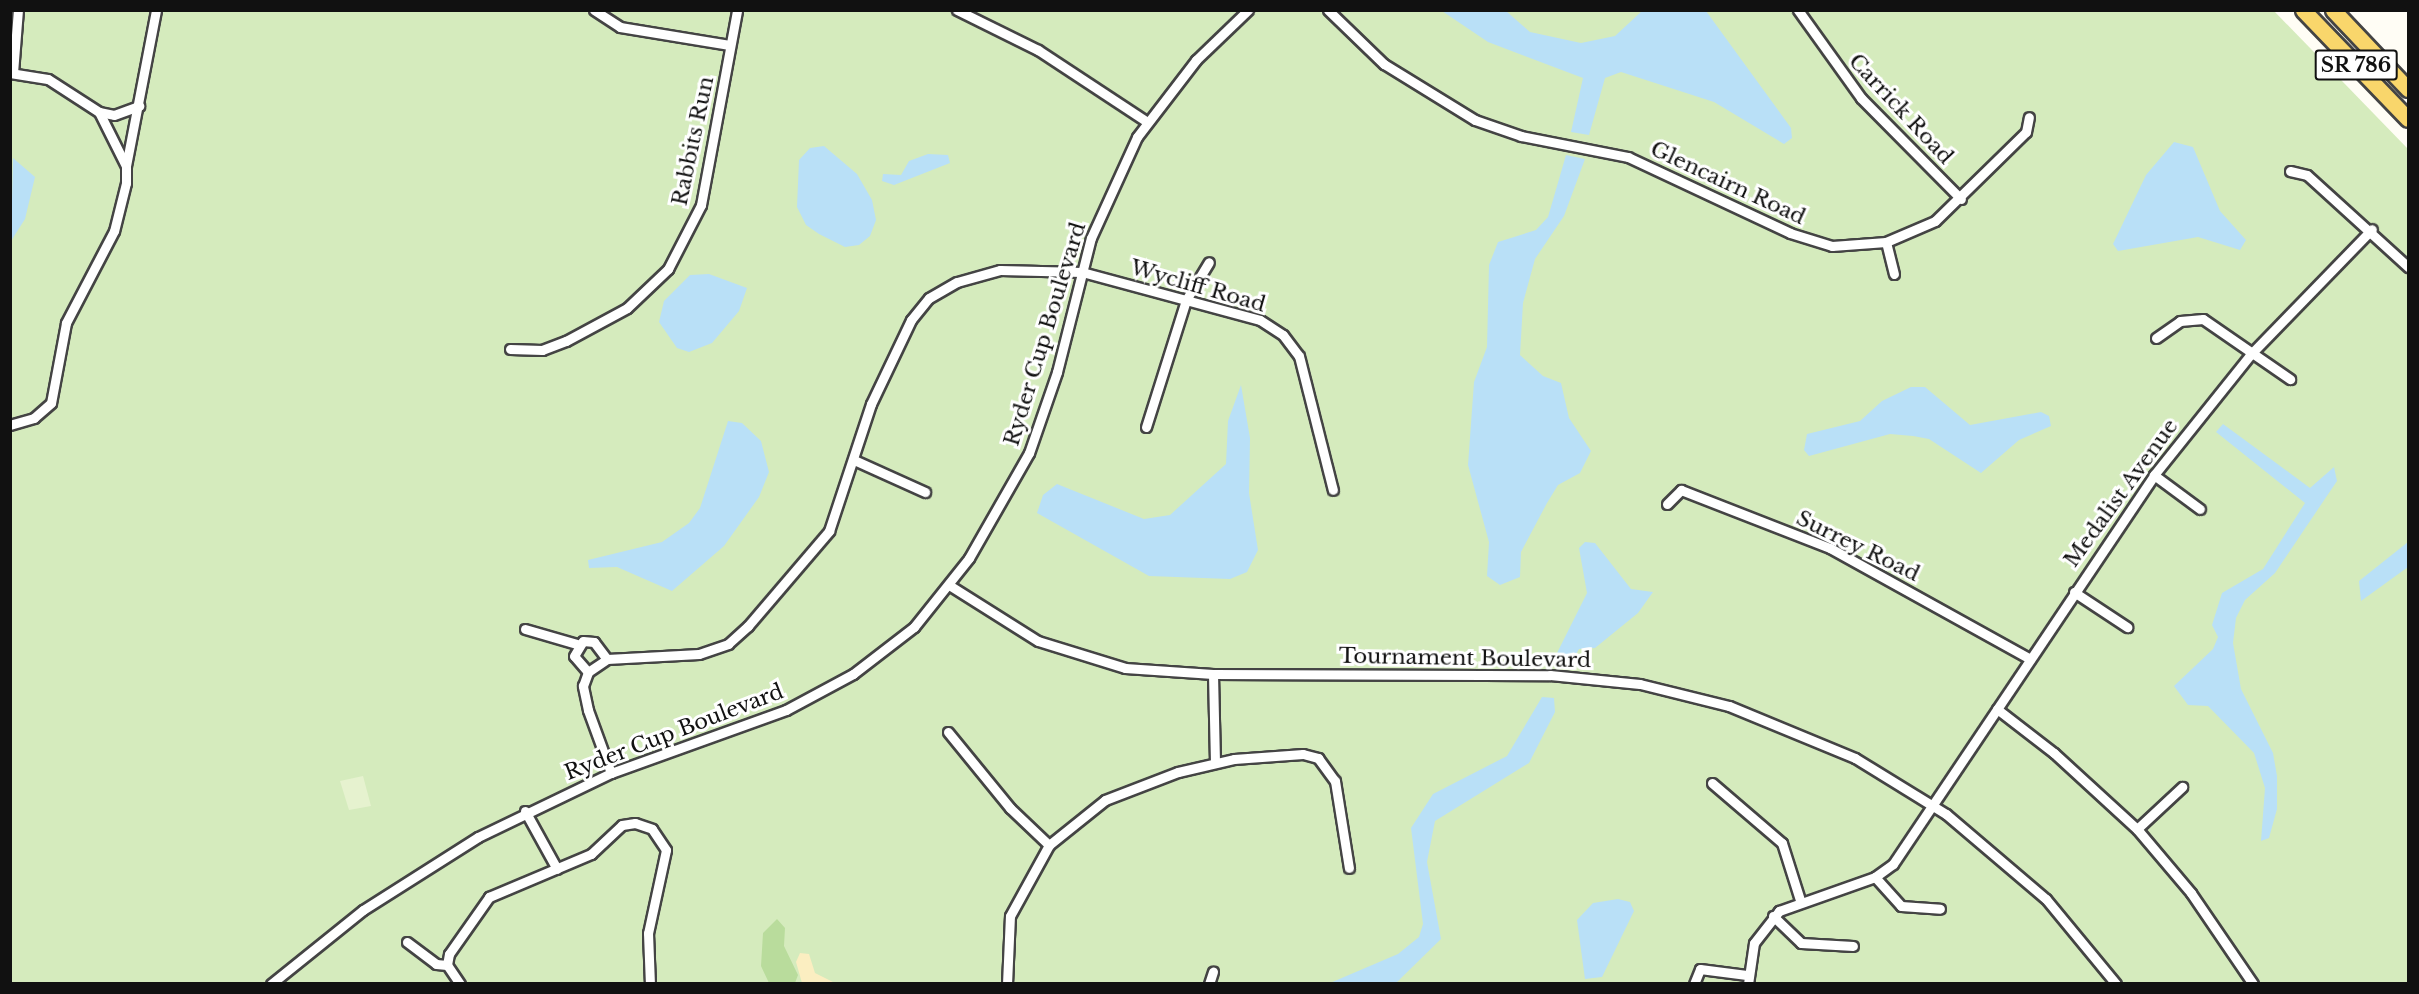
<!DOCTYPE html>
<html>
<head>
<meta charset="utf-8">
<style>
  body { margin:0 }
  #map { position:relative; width:2419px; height:994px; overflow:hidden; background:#fffdf5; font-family:"Libre Baskerville",serif }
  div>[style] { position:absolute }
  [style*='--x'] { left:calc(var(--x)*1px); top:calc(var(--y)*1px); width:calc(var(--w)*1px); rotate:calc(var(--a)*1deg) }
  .green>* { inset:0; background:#d5ebbd }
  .forest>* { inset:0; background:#b9dc9c }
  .sand>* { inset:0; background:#fbeec1 }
  .pitch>* { inset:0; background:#e6f2cf }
  .water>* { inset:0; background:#b9e0f7 }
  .roads { filter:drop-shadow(2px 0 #444) drop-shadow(-2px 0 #444) drop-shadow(0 2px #444) drop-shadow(0 -2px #444) }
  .minor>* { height:9px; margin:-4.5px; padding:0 4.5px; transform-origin:4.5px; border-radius:4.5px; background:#fff }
  .primary>* { height:15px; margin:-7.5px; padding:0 7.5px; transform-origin:7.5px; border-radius:7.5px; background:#f9d66b }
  span { translate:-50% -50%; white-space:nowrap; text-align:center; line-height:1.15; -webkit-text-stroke:6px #fff; paint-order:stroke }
  .shield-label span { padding:2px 4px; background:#fff; border:2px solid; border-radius:4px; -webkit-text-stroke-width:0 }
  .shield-label { font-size:20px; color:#111; font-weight:700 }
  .street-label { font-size:21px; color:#111 }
  .frame { position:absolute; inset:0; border:12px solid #111; pointer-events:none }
</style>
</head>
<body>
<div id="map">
  <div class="green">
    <div style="clip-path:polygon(10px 11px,2274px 11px,2408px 149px,2408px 983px,11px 983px)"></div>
  </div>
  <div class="forest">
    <div style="clip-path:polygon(777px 919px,785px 928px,784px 946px,798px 975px,795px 983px,769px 983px,761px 966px,763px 933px)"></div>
  </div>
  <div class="sand">
    <div style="clip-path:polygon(800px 953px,809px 954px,815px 973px,835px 983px,802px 983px,796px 962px)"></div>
  </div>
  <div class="pitch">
    <div style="clip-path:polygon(363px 776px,371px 806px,349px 810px,340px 781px)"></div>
  </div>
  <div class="water">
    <div style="clip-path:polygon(1442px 11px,1506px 11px,1530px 32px,1581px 43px,1615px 36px,1642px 11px,1706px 11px,1791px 128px,1792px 138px,1784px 144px,1714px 102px,1621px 72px,1605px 78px,1589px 135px,1571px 132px,1583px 78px,1488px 42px)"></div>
    <div style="clip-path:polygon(2174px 142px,2193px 147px,2220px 211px,2246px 240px,2240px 250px,2198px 237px,2118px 251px,2113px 244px,2146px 175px)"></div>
    <div style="clip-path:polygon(824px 146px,857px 174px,872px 200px,876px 220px,870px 236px,859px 245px,845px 247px,819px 234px,806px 225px,797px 207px,799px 160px,810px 148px)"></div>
    <div style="clip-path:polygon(928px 154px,948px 155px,950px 163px,894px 185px,882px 181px,883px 174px,901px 175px,909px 161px)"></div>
    <div style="clip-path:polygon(1566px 155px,1585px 159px,1564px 216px,1535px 259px,1523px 303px,1520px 355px,1543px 376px,1561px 383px,1569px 418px,1591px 451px,1580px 473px,1558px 485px,1547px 503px,1521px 552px,1520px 577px,1500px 585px,1487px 576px,1489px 542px,1468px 465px,1474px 382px,1487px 347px,1489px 265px,1498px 242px,1536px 230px,1548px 217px)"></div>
    <div style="clip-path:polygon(13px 158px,35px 177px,25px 219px,11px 241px)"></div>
    <div style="clip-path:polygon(709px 274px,747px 288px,739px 311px,712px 343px,689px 352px,677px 348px,659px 322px,664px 301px,690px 275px)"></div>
    <div style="clip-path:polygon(1241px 385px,1250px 438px,1249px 493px,1258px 550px,1247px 572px,1230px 579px,1149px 576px,1037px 513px,1043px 495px,1057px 484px,1144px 519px,1170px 515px,1226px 464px,1228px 421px)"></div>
    <div style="clip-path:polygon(1911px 387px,1925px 387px,1970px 425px,2041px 412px,2049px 416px,2051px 426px,2019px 440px,1981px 473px,1929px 439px,1913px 436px,1890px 434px,1809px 456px,1804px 450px,1807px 434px,1860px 421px,1882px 401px)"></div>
    <div style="clip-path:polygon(728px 421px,742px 423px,761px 441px,769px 472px,759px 497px,724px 546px,672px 591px,617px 567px,589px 568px,588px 560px,662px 542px,689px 523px,700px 508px)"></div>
    <div style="clip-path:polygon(2223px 424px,2310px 488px,2334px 467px,2337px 481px,2275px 573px,2245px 600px,2236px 618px,2233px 643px,2241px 689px,2273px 753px,2277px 776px,2277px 809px,2269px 838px,2261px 841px,2265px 788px,2254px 753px,2208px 706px,2188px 705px,2174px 686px,2213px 649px,2218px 637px,2212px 625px,2222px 593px,2263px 569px,2305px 503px,2216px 432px)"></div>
    <div style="clip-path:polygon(1585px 542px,1595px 543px,1631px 589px,1653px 592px,1638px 613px,1595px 648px,1579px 649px,1575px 656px,1557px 653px,1587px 593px,1579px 548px)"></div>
    <div style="clip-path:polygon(2408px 542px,2408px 567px,2361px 601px,2359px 581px)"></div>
    <div style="clip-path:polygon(1542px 697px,1554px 698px,1555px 712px,1529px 763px,1435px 821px,1427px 862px,1441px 939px,1396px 983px,1330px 983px,1398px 954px,1419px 937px,1423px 924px,1411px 828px,1433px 794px,1507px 756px)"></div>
    <div style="clip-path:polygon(1618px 899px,1630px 902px,1634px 911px,1602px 977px,1585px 979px,1577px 920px,1593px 903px)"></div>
  </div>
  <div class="roads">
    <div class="minor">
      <div style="--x:594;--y:10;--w:31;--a:33"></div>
      <div style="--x:620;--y:27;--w:111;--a:9.3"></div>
      <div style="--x:957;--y:10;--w:90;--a:26.3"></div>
      <div style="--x:1038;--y:50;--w:131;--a:33.4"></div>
      <div style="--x:1328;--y:10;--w:78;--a:44"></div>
      <div style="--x:1384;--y:64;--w:107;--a:31.6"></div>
      <div style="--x:1475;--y:120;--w:49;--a:19.2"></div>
      <div style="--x:1521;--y:136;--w:109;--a:11.1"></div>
      <div style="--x:1628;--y:157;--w:179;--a:25.1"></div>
      <div style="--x:1790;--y:233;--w:44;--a:17.2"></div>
      <div style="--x:1832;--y:246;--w:54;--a:-4.2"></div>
      <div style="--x:1886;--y:242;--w:53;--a:-23.2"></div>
      <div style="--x:1935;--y:221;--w:127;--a:-44.4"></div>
      <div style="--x:2026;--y:132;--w:15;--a:-79"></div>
      <div style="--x:1798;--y:10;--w:108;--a:54.4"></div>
      <div style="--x:1861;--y:98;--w:142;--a:45.3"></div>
      <div style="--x:10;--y:73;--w:38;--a:9"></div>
      <div style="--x:48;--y:79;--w:61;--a:32.9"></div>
      <div style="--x:99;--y:112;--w:60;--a:63.4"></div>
      <div style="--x:126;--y:166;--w:17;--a:90"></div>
      <div style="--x:126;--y:183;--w:49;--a:104"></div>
      <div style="--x:114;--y:231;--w:104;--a:117.6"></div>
      <div style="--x:66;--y:323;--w:81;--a:100.6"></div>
      <div style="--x:51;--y:403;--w:23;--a:139"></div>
      <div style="--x:34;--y:418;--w:25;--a:164"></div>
      <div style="--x:13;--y:73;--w:63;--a:-85.5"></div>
      <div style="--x:99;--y:112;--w:15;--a:11"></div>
      <div style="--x:114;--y:115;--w:27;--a:-20"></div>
      <div style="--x:126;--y:166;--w:159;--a:-79.1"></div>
      <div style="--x:2290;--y:171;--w:17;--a:13"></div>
      <div style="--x:2307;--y:175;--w:137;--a:42.3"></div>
      <div style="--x:1886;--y:242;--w:33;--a:76"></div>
      <div style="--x:2156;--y:338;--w:29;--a:-35"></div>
      <div style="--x:2180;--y:321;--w:23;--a:-5"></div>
      <div style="--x:2203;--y:319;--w:106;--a:34.6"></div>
      <div style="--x:510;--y:349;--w:32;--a:2"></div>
      <div style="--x:542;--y:350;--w:26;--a:-21"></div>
      <div style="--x:566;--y:341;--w:69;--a:-28.4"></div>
      <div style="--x:627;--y:308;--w:57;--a:-43.6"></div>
      <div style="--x:668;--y:269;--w:72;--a:-62.7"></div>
      <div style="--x:701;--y:205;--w:198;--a:-79.5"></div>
      <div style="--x:1146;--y:427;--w:133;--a:-72.5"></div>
      <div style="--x:1186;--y:300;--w:44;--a:-58.8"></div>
      <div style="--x:854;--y:460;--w:78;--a:24.3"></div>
      <div style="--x:2154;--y:475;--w:57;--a:36.5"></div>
      <div style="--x:1667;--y:504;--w:20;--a:-45"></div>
      <div style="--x:1681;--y:490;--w:160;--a:21.3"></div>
      <div style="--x:1830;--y:548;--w:229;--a:29"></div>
      <div style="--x:949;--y:585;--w:105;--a:32.2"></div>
      <div style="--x:1038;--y:641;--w:91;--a:17.2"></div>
      <div style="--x:1125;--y:668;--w:88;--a:3.9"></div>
      <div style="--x:1213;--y:674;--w:337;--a:0.2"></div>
      <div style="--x:1550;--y:675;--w:90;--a:5.7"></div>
      <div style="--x:1640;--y:684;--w:92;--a:13.9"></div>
      <div style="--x:1729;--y:706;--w:136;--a:22.4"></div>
      <div style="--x:1855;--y:758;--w:107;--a:31.6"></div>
      <div style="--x:1946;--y:814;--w:131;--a:40.4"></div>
      <div style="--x:2046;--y:899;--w:110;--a:50.5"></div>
      <div style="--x:2074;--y:592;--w:64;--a:33.4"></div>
      <div style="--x:525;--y:629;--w:57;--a:16.2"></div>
      <div style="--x:588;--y:672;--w:21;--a:-131"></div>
      <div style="--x:574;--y:656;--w:17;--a:-59"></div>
      <div style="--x:583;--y:641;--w:11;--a:5"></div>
      <div style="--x:594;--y:642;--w:21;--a:53"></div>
      <div style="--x:1213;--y:674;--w:88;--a:88.7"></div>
      <div style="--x:1997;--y:709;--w:72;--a:37.7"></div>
      <div style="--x:2054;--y:753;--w:113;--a:42.5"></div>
      <div style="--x:2137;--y:829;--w:84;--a:49.8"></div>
      <div style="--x:2191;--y:893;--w:110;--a:55.7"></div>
      <div style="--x:948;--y:732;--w:98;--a:50.8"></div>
      <div style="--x:1010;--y:808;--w:54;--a:43.5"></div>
      <div style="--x:611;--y:773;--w:67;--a:-110.1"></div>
      <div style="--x:588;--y:710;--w:25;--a:-102"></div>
      <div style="--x:583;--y:686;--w:15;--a:-70"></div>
      <div style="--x:588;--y:672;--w:23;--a:-34"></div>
      <div style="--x:607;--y:659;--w:92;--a:-3.1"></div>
      <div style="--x:699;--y:654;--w:31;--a:-19"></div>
      <div style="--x:728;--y:644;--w:27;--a:-42"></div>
      <div style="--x:748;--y:626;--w:125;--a:-49.5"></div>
      <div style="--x:829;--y:531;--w:134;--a:-71.7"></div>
      <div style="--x:871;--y:404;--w:93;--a:-64.5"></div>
      <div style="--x:911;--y:320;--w:28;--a:-51"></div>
      <div style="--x:929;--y:298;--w:32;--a:-30"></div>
      <div style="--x:957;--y:282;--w:45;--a:-15.6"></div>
      <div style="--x:1000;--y:270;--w:82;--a:1.4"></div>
      <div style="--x:1082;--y:272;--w:184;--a:15.1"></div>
      <div style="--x:1260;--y:320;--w:27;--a:33"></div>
      <div style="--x:1283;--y:335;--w:26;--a:53"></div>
      <div style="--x:1299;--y:356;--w:138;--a:75.8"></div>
      <div style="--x:1712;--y:783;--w:92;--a:40.6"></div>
      <div style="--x:1782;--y:843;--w:60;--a:72.5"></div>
      <div style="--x:525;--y:811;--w:66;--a:61.1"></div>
      <div style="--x:2137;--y:829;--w:62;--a:-43"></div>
      <div style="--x:1875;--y:877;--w:39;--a:48"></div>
      <div style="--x:1901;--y:906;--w:39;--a:4"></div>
      <div style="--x:1773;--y:916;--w:39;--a:44"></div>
      <div style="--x:1801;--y:943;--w:52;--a:3.3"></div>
      <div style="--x:407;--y:942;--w:36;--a:37"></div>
      <div style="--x:436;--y:964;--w:11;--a:5"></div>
      <div style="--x:271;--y:984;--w:118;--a:-38.8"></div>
      <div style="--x:363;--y:910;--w:136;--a:-32.4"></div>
      <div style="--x:478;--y:837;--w:148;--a:-25.7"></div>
      <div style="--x:611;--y:773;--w:186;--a:-19.8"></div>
      <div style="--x:786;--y:710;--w:76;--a:-28.2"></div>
      <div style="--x:853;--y:674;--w:77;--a:-37.6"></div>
      <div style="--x:914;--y:627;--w:88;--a:-51.4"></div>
      <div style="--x:969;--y:558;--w:121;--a:-60.3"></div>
      <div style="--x:1029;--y:453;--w:86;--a:-70.9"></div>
      <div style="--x:1057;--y:372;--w:138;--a:-75.8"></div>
      <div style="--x:1091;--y:238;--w:111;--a:-65.5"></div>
      <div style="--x:1137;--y:137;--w:97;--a:-52.5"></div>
      <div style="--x:1196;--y:60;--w:72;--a:-43.9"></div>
      <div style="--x:460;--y:984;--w:23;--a:-124"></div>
      <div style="--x:447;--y:965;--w:11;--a:-80"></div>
      <div style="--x:449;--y:954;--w:70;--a:-54.9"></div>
      <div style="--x:489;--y:897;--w:111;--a:-22.9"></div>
      <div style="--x:591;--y:854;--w:42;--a:-43.1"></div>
      <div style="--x:622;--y:825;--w:13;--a:-9"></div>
      <div style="--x:635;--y:823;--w:18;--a:19"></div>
      <div style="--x:652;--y:829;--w:25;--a:56"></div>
      <div style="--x:666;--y:850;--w:85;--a:102.2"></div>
      <div style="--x:648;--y:933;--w:51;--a:87.8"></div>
      <div style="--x:1007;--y:984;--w:68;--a:-87.5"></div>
      <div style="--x:1010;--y:916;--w:81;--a:-61.2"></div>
      <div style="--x:1049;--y:845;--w:72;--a:-38.8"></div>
      <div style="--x:1105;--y:800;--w:78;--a:-21"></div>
      <div style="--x:1178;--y:772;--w:57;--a:-13.1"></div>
      <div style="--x:1234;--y:759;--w:69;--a:-4.1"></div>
      <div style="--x:1303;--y:754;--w:16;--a:15"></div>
      <div style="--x:1318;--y:758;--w:29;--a:54"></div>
      <div style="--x:1335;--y:781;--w:88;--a:80.9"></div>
      <div style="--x:1209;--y:984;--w:13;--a:-72"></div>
      <div style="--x:1694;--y:984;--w:16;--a:-68"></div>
      <div style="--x:1700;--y:969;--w:47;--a:7.3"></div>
      <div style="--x:1748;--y:984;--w:41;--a:-81.7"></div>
      <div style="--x:1754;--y:943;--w:41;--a:-52"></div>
      <div style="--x:1779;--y:911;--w:102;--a:-19.5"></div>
      <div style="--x:1875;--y:877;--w:22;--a:-36"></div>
      <div style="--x:1893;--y:864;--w:468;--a:-56.1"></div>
      <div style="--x:2154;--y:475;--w:154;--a:-51.3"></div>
      <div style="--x:2250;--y:355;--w:175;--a:-45.9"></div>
    </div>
    <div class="primary">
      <div style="--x:2303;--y:10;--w:151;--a:46.1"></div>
      <div style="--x:2333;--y:10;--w:109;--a:46.5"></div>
    </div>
  </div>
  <div class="shield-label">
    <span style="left:2356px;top:65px">SR 786</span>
  </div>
  <div class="street-label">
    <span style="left:1901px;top:109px;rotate:47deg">Carrick Road</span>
    <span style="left:693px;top:141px;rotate:-78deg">Rabbits Run</span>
    <span style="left:1728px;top:183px;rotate:25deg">Glencairn Road</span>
    <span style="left:1198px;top:286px;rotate:16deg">Wycliff Road</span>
    <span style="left:1045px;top:334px;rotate:-73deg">Ryder Cup Boulevard</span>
    <span style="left:2121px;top:493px;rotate:-54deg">Medalist Avenue</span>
    <span style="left:1858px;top:546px;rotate:26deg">Surrey Road</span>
    <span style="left:1465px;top:658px;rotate:1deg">Tournament Boulevard</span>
    <span style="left:674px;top:732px;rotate:-21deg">Ryder Cup Boulevard</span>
  </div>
  <div class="frame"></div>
</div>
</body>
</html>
